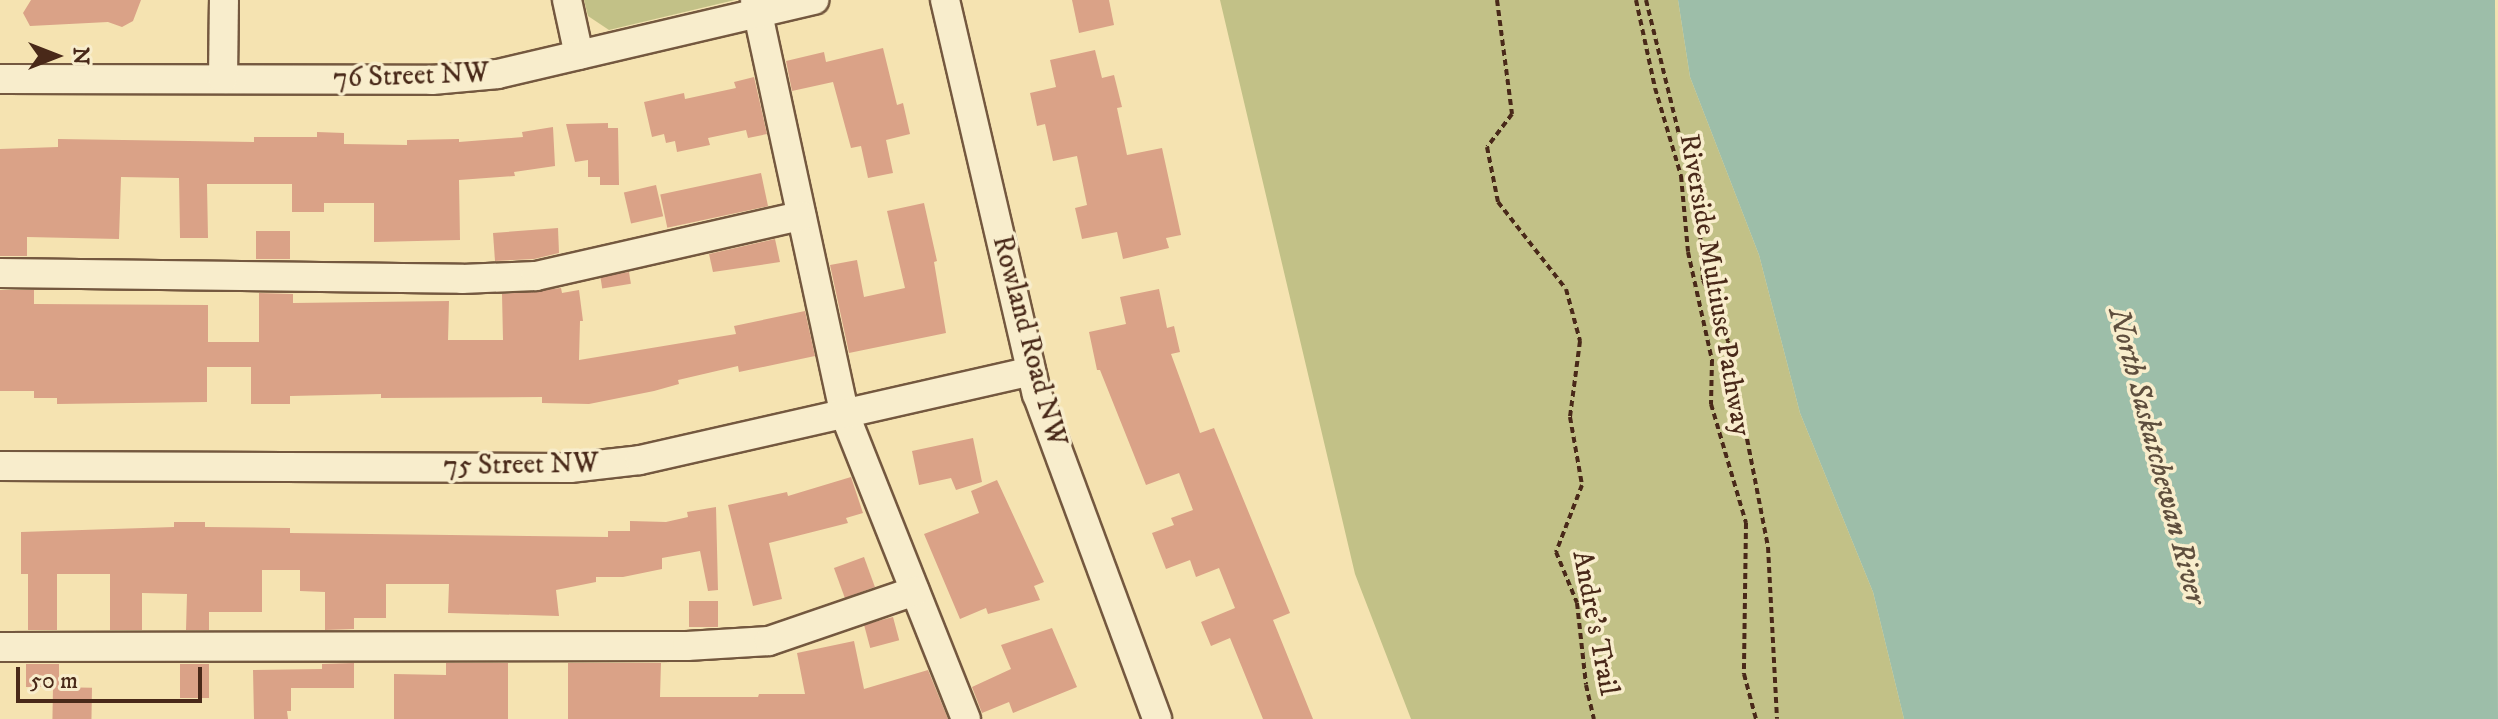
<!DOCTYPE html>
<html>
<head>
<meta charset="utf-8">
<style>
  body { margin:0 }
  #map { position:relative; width:2498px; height:719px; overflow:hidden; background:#f5e3b1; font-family:"IM FELL DW Pica",serif }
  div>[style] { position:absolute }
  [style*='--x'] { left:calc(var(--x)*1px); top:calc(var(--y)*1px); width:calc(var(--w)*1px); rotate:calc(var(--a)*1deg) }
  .green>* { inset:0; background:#c2c187 }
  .water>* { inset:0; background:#9dbea9 }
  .building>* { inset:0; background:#daa287; transform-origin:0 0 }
  .path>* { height:4px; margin-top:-2px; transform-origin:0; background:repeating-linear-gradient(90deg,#492919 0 6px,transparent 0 10px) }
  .roads { filter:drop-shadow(2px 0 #74583f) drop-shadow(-2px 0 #74583f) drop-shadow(0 2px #74583f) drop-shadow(0 -2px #74583f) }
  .minor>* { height:28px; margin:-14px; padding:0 14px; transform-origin:14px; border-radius:14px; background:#f8edcc }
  span { translate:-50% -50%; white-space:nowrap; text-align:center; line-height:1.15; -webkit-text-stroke:7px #f8edcc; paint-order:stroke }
  .street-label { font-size:28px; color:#492919 }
  .water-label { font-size:30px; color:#5e4e3d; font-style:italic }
  .north { position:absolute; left:16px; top:16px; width:80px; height:80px; -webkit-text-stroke:6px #f8edcc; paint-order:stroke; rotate:90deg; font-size:22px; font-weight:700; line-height:32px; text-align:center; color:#492919 }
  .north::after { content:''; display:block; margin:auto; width:28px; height:36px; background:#492919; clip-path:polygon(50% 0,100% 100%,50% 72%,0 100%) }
  .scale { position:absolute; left:16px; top:667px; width:186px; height:36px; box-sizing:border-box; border:4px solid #492919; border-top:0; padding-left:10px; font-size:24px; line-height:28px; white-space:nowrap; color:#492919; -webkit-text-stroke:6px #f8edcc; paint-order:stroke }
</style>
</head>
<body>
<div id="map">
  <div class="green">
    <div style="clip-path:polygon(584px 0,735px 0,609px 30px,588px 16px)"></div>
    <div style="clip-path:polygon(1220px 0,1678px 0,1690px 77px,1759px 255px,1800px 413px,1873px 592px,1904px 719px,1411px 719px,1355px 574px)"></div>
  </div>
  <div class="water">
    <div style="clip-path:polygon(1678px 0,2495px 0,2498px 719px,1904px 719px,1873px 592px,1800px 413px,1759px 255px,1690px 77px)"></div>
  </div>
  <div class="building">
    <div style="clip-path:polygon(31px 0,141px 0,133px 21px,122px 27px,108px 22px,30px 26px,23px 13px)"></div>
    <div style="clip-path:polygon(1072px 0,1109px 0,1114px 25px,1079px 33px)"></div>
    <div style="clip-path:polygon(883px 48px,897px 105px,903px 103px,910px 134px,886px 140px,893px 173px,868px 178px,861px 146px,851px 148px,833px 82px,792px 91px,786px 61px,824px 52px,826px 62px)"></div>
    <div style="clip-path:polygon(1095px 50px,1102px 78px,1114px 75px,1122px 107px,1117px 108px,1127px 155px,1162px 148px,1181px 235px,1166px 238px,1169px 248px,1123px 259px,1117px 232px,1082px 239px,1075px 208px,1087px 205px,1077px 156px,1053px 161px,1045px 124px,1037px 126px,1030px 93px,1056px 87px,1050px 60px)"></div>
    <div style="clip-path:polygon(754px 77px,767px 134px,748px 138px,746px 130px,708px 138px,710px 145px,677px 152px,675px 141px,666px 143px,664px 134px,652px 137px,644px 102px,684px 93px,685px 99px,736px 88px,734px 82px)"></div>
    <div style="clip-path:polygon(608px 123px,608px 128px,618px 128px,619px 185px,600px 185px,600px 177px,588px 177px,588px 160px,575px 162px,566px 124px)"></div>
    <div style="clip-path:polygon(553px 127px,555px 166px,514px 172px,515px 176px,459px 180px,460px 240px,374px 242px,374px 203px,324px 203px,324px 212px,292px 212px,292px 184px,207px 184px,208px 238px,180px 238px,179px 178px,121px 177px,119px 239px,27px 237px,27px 256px,0 256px,0 149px,58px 147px,58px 139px,254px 142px,254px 137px,317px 137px,317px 132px,344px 133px,344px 144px,407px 145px,407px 140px,459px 139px,459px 142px,523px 137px,522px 132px)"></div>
    <div style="left:761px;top:173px;width:34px;height:103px;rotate:78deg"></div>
    <div style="left:656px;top:185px;width:32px;height:33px;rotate:77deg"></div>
    <div style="clip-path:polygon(924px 203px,937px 261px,934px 262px,946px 333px,849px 353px,830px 265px,857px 260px,864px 297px,905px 288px,887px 211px)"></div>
    <div style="clip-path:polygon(558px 228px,559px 253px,534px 259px,495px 261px,493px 233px)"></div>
    <div style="left:256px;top:231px;width:34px;height:28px"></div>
    <div style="clip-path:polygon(775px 239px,780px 262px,713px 272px,709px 254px)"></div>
    <div style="left:629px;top:272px;width:12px;height:29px;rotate:81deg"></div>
    <div style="clip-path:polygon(561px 288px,562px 293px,579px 290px,583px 321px,580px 321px,579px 360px,736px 334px,734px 326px,805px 311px,815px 356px,739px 372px,738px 366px,678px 380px,679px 384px,654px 391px,589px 404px,542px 403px,542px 397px,381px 398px,381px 394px,290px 396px,290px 404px,251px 404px,251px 367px,207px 367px,207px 402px,57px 404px,57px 398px,34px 398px,34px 391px,0 391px,0 290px,34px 290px,34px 304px,208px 305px,208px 342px,259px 342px,259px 293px,293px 294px,293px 303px,449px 301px,448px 340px,503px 340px,502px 294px)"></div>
    <div style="clip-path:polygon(1159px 289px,1167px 328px,1174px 326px,1180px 352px,1171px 354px,1200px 433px,1214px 428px,1290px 613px,1273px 620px,1313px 719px,1263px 719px,1230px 638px,1211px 646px,1201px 622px,1235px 608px,1219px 568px,1196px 577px,1190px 560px,1166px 569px,1152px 533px,1174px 525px,1171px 518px,1193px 510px,1179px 473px,1146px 485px,1100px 370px,1097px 370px,1089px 332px,1126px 324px,1120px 297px)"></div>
    <div style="clip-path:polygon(973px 438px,982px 482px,956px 490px,951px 478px,919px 485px,912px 451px)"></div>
    <div style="clip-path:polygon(851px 477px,863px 513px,846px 518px,848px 523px,769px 543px,782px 599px,753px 606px,728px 505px,787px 492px,788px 496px)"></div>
    <div style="clip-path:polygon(997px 480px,1044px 582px,1034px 586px,1040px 600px,988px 614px,986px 608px,960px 619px,924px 534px,979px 513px,971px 491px)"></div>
    <div style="clip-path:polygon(716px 507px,718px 590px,708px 591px,700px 551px,662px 558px,662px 569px,623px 577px,596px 577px,596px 582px,556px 590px,559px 616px,448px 613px,449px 584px,386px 584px,386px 618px,354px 618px,354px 629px,325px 630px,325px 592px,300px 591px,300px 570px,262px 570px,262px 612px,209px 612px,209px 630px,186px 630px,187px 594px,142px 593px,142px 630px,110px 630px,110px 574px,57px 574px,57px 630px,28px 630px,28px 574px,21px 574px,21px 532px,174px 527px,174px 522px,205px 522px,205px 527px,290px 528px,290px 533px,608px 537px,608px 531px,630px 531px,630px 521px,666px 522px,688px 517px,687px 512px)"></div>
    <div style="left:864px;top:557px;width:32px;height:32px;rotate:70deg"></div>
    <div style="left:718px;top:601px;width:26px;height:29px;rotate:90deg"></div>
    <div style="left:893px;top:617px;width:24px;height:30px;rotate:75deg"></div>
    <div style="clip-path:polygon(1052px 628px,1077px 687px,1013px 713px,1009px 702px,982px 713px,972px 687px,1011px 669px,1001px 645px)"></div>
    <div style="clip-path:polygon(854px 641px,864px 689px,928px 670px,948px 719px,568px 719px,568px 663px,661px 663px,660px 697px,758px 697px,759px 694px,805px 694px,797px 653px)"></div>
    <div style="clip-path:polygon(354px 663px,354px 688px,291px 688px,291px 711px,287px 711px,288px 719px,254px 719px,253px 670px,322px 669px,322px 664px)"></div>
    <div style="clip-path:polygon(446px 663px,508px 663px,508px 719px,394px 719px,394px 674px,446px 675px)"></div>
    <div style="left:26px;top:664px;width:33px;height:23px"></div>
    <div style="left:180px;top:664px;width:29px;height:34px"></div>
    <div style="left:53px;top:687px;width:39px;height:32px;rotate:1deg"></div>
  </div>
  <div class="path">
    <div style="--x:1497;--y:0;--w:115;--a:82.5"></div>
    <div style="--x:1512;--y:114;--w:41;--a:127.1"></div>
    <div style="--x:1487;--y:147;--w:56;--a:78.7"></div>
    <div style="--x:1498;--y:202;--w:110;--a:52"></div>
    <div style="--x:1566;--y:289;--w:54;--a:74.9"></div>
    <div style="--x:1580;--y:341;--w:77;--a:97.5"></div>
    <div style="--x:1570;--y:417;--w:69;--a:80"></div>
    <div style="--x:1582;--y:485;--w:72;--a:111.2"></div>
    <div style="--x:1556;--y:552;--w:55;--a:67.6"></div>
    <div style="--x:1577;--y:603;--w:82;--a:83.7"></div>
    <div style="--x:1586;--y:685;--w:35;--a:77"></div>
    <div style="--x:1636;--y:0;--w:90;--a:77.8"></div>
    <div style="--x:1655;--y:88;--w:92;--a:73.5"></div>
    <div style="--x:1681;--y:176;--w:76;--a:84.7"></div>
    <div style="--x:1688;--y:252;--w:111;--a:77.5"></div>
    <div style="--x:1712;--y:360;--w:44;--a:91.3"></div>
    <div style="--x:1711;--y:404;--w:124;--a:73.6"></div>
    <div style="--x:1746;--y:523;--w:151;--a:90.8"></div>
    <div style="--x:1744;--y:674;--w:47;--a:75.1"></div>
    <div style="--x:1646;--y:0;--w:221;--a:76.2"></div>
    <div style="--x:1699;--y:215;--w:65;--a:86.5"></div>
    <div style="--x:1703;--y:280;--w:66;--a:67.7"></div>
    <div style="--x:1728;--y:341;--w:210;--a:79"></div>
    <div style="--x:1768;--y:547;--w:172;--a:87"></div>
  </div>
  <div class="roads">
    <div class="minor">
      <div style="--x:567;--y:0;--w:56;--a:77.7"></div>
      <div style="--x:755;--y:0;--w:425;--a:77.8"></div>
      <div style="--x:845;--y:415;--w:327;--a:68.3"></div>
      <div style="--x:945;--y:0;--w:405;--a:76.9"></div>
      <div style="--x:1037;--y:394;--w:346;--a:69.7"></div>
      <div style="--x:0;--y:79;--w:432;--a:0.1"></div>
      <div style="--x:432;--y:80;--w:66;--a:-5.2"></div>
      <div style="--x:498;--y:74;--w:325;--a:-13.2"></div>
      <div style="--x:223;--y:79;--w:79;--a:-89.3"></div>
      <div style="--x:0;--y:273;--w:462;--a:0.7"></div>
      <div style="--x:462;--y:279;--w:74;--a:-2.3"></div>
      <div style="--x:536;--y:276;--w:272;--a:-12.8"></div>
      <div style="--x:0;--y:466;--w:570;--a:0.2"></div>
      <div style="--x:570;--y:468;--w:70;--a:-6.5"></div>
      <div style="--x:640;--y:460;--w:401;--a:-12.8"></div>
      <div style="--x:0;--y:647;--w:687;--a:-0.08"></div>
      <div style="--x:687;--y:646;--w:82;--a:-3.5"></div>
      <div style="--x:769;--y:641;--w:154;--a:-18.9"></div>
    </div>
  </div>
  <div class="street-label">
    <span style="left:411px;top:76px;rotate:-2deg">76 Street NW</span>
    <span style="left:1715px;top:285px;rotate:80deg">Riverside Multiuse Pathway</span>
    <span style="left:1029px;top:341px;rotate:75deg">Rowland Road NW</span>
    <span style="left:521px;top:465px;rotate:-1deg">75 Street NW</span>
    <span style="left:1595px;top:623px;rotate:79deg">Andre's Trail</span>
  </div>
  <div class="water-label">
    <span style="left:2156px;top:456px;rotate:75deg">North Saskatchewan River</span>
  </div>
  <div class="north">N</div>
  <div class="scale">50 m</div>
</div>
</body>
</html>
